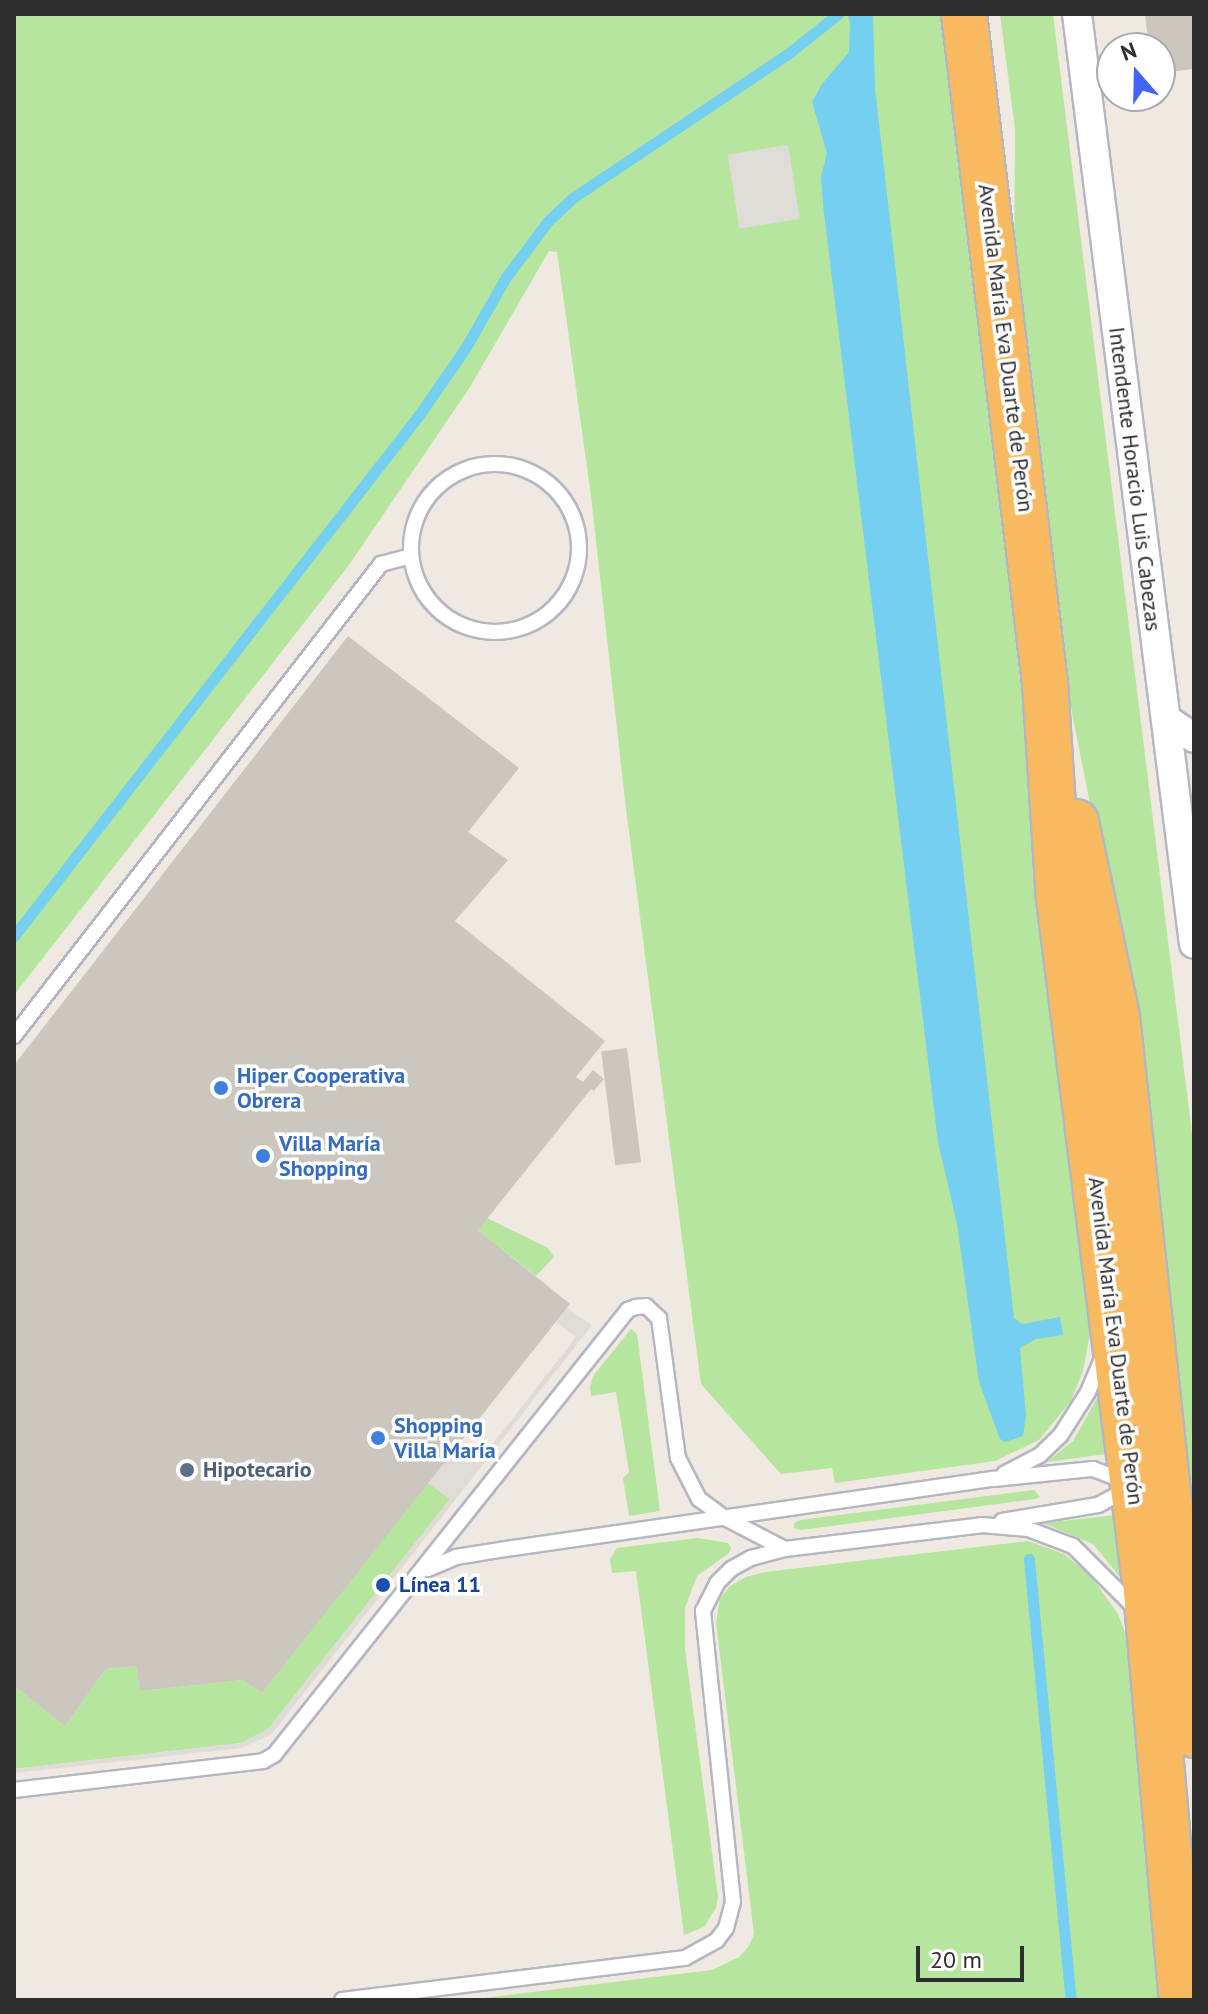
<!DOCTYPE html>
<html>
<head>
<meta charset="utf-8">
<style>
  body { margin:0 }
  #map { position:relative; width:1208px; height:2014px; overflow:hidden; background:#efe9e1; font-family:"PT Sans",sans-serif }
  div>[style] { position:absolute }
  [style*='--x'] { left:calc(var(--x)*1px); top:calc(var(--y)*1px); width:calc(var(--w)*1px); rotate:calc(var(--a)*1deg) }
  .green>* { inset:0; background:#b6e59e }
  .plaza>* { inset:0; background:#dfdcd8; transform-origin:0 0 }
  .water>* { inset:0; background:#75cff0 }
  .stream>* { height:11px; margin:-5.5px; padding:0 5.5px; transform-origin:5.5px; border-radius:5.5px; background:#75cff0 }
  .building>* { inset:0; background:#cbc7bf; transform-origin:0 0 }
  .roads { filter:drop-shadow(2px 0 #b4b7c1) drop-shadow(-2px 0 #b4b7c1) drop-shadow(0 2px #b4b7c1) drop-shadow(0 -2px #b4b7c1) }
  .service>* { height:14px; margin:-7px; padding:0 7px; transform-origin:7px; border-radius:7px; background:#fff }
  .service>.ring { margin:-7px; padding:0; box-sizing:content-box; background:none; border:14px solid #fff; border-radius:50% }
  .minor>* { height:28px; margin:-14px; padding:0 14px; transform-origin:14px; border-radius:14px; background:#fff }
  .trunk>* { height:44px; margin:-22px; padding:0 22px; transform-origin:22px; border-radius:22px; background:#f8ba60 }
  .dots>* { width:22px; height:22px; translate:-50% -50%; box-sizing:border-box; border:4px solid #fff; border-radius:50% }
  span { translate:-50% -50%; white-space:nowrap; text-align:center; line-height:1.15; -webkit-text-stroke:7px #fff; paint-order:stroke }
  .street-label { font-size:22px; color:#2e2e2e }
  .shop-label { font-size:22px; color:#366cbe; font-weight:700 }
  .left { translate:0 -50%; text-align:left }
  .service-label { font-size:22px; color:#4e5e75; font-weight:700 }
  .transit-label { font-size:22px; color:#164399; font-weight:700 }
  .frame { position:absolute; inset:0; border:16px solid #2e2e2e; pointer-events:none }
  .north { position:absolute; left:1096px; top:32px; width:80px; height:80px; box-sizing:border-box; background:#fff; border:2px solid #ababab; border-radius:50%; rotate:340deg; font-size:22px; font-weight:700; line-height:32px; text-align:center; color:#2e2e2e }
  .north::after { content:''; display:block; margin:auto; width:28px; height:36px; background:#4264fb; clip-path:polygon(50% 0,100% 100%,50% 72%,0 100%) }
  .scale { position:absolute; left:916px; top:1946px; width:108px; height:36px; box-sizing:border-box; border:4px solid #2e2e2e; border-top:0; padding-left:10px; font-size:24px; line-height:28px; white-space:nowrap; color:#2e2e2e; -webkit-text-stroke:6px #fff; paint-order:stroke }
</style>
</head>
<body>
<div id="map">
  <div class="green">
    <div style="clip-path:polygon(14px 14px,949px 14px,1032px 731px,1091px 1328px,1083px 1371px,1071px 1401px,1039px 1440px,995px 1461px,835px 1483px,832px 1468px,781px 1474px,701px 1384px,626px 809px,591px 496px,557px 252px,549px 251px,470px 387px,349px 565px,14px 995px)"></div>
    <div style="clip-path:polygon(1000px 14px,1053px 14px,1194px 1150px,1194px 1526px,1189px 1515px,1114px 925px,1062px 662px,1014px 277px,1015px 129px)"></div>
    <div style="clip-path:polygon(487px 1218px,548px 1248px,554px 1257px,536px 1276px,478px 1230px)"></div>
    <div style="clip-path:polygon(631px 1329px,637px 1334px,660px 1511px,629px 1516px,623px 1478px,629px 1472px,616px 1392px,591px 1396px,590px 1387px,593px 1376px)"></div>
    <div style="clip-path:polygon(1100px 1393px,1106px 1454px,1047px 1462px,1073px 1441px)"></div>
    <div style="clip-path:polygon(427px 1482px,450px 1499px,268px 1729px,241px 1743px,14px 1769px,14px 1686px,65px 1726px,106px 1669px,136px 1666px,140px 1691px,243px 1680px,262px 1693px)"></div>
    <div style="clip-path:polygon(1034px 1490px,1040px 1497px,1035px 1499px,801px 1530px,794px 1528px,794px 1523px,800px 1520px)"></div>
    <div style="clip-path:polygon(1116px 1515px,1124px 1582px,1093px 1544px,1043px 1523px)"></div>
    <div style="clip-path:polygon(698px 1538px,728px 1543px,731px 1548px,729px 1553px,697px 1576px,685px 1608px,685px 1649px,718px 1897px,716px 1908px,704px 1927px,684px 1935px,636px 1571px,612px 1573px,610px 1559px,617px 1548px)"></div>
    <div style="clip-path:polygon(1028px 1541px,1064px 1554px,1090px 1575px,1118px 1614px,1125px 1633px,1135px 1667px,1168px 2000px,468px 2000px,712px 1970px,739px 1957px,749px 1946px,754px 1934px,716px 1622px,720px 1599px,730px 1586px,746px 1577px,765px 1572px)"></div>
  </div>
  <div class="plaza">
    <div style="left:788px;top:145px;width:75px;height:61px;rotate:81deg"></div>
    <div style="clip-path:polygon(567px 1308px,592px 1325px,272px 1734px,242px 1748px,14px 1773px,14px 1769px,241px 1743px,268px 1729px,450px 1499px,427px 1482px,455px 1446px,478px 1463px,576px 1337px,556px 1322px)"></div>
  </div>
  <div class="water">
    <div style="clip-path:polygon(847px 14px,873px 14px,875px 88px,1014px 1318px,1022px 1324px,1060px 1317px,1063px 1335px,1036px 1339px,1020px 1348px,1026px 1415px,1023px 1436px,1005px 1442px,1000px 1439px,979px 1382px,957px 1224px,938px 1142px,823px 205px,821px 177px,827px 153px,812px 102px,822px 84px,849px 52px,850px 22px)"></div>
  </div>
  <div class="stream">
    <div style="--x:14;--y:936;--w:660;--a:-52.14"></div>
    <div style="--x:419;--y:415;--w:83;--a:-55.3"></div>
    <div style="--x:466;--y:347;--w:81;--a:-60.3"></div>
    <div style="--x:506;--y:277;--w:70;--a:-53.1"></div>
    <div style="--x:548;--y:221;--w:35;--a:-43"></div>
    <div style="--x:574;--y:197;--w:259;--a:-33.8"></div>
    <div style="--x:789;--y:53;--w:63;--a:-38.5"></div>
    <div style="--x:1029;--y:1559;--w:443;--a:84.6"></div>
  </div>
  <div class="building">
    <div style="clip-path:polygon(1145px 14px,1194px 14px,1194px 69px,1160px 73px,1160px 48px,1149px 48px)"></div>
    <div style="clip-path:polygon(348px 636px,519px 768px,468px 832px,508px 860px,455px 921px,605px 1041px,576px 1077px,583px 1082px,593px 1070px,604px 1079px,594px 1091px,591px 1089px,478px 1230px,570px 1304px,262px 1693px,243px 1680px,140px 1691px,136px 1666px,106px 1669px,65px 1726px,14px 1686px,14px 1065px)"></div>
    <div style="left:627px;top:1048px;width:115px;height:26px;rotate:83deg"></div>
  </div>
  <div class="roads">
    <div class="service">
      <div class="ring" style="left:411px;top:464px;width:154px;height:154px"></div>
      <div style="--x:14;--y:1036;--w:598;--a:-52.13"></div>
      <div style="--x:381;--y:564;--w:30;--a:-15"></div>
      <div style="--x:1004;--y:1474;--w:41;--a:-27.8"></div>
      <div style="--x:1040;--y:1455;--w:28;--a:-44"></div>
      <div style="--x:1060;--y:1436;--w:52;--a:-57.5"></div>
      <div style="--x:1088;--y:1392;--w:39;--a:-67"></div>
      <div style="--x:1002;--y:1521;--w:97;--a:-9.5"></div>
      <div style="--x:1098;--y:1505;--w:34;--a:-28"></div>
      <div style="--x:428;--y:1569;--w:30;--a:-23"></div>
      <div style="--x:456;--y:1557;--w:51;--a:-9.1"></div>
      <div style="--x:506;--y:1549;--w:493;--a:-8.2"></div>
      <div style="--x:994;--y:1479;--w:100;--a:-5.8"></div>
      <div style="--x:1093;--y:1469;--w:33;--a:21"></div>
      <div style="--x:14;--y:1790;--w:251;--a:-6.6"></div>
      <div style="--x:263;--y:1761;--w:13;--a:-29"></div>
      <div style="--x:274;--y:1755;--w:569;--a:-51.5"></div>
      <div style="--x:628;--y:1310;--w:9;--a:-21"></div>
      <div style="--x:636;--y:1307;--w:10;--a:-6"></div>
      <div style="--x:646;--y:1306;--w:18;--a:43"></div>
      <div style="--x:659;--y:1318;--w:141;--a:82.3"></div>
      <div style="--x:678;--y:1458;--w:46;--a:62.9"></div>
      <div style="--x:699;--y:1499;--w:32;--a:36"></div>
      <div style="--x:725;--y:1518;--w:68;--a:27.3"></div>
      <div style="--x:342;--y:2000;--w:346;--a:-7"></div>
      <div style="--x:685;--y:1958;--w:37;--a:-29"></div>
      <div style="--x:717;--y:1940;--w:15;--a:-53"></div>
      <div style="--x:726;--y:1928;--w:27;--a:-75"></div>
      <div style="--x:733;--y:1902;--w:293;--a:-95.9"></div>
      <div style="--x:703;--y:1611;--w:31;--a:-63"></div>
      <div style="--x:717;--y:1583;--w:20;--a:-45"></div>
      <div style="--x:731;--y:1569;--w:23;--a:-29"></div>
      <div style="--x:751;--y:1558;--w:35;--a:-15"></div>
      <div style="--x:785;--y:1549;--w:198;--a:-6.9"></div>
      <div style="--x:982;--y:1525;--w:46;--a:5"></div>
      <div style="--x:1028;--y:1529;--w:48;--a:20.7"></div>
      <div style="--x:1073;--y:1546;--w:88;--a:45"></div>
    </div>
    <div class="minor">
      <div style="--x:1077;--y:14;--w:937;--a:82.83"></div>
      <div style="--x:1166;--y:719;--w:34;--a:34"></div>
    </div>
    <div class="trunk">
      <div style="--x:964;--y:14;--w:674;--a:83.1"></div>
      <div style="--x:1045;--y:683;--w:215;--a:86.3"></div>
      <div style="--x:1059;--y:898;--w:698;--a:82.84"></div>
      <div style="--x:1146;--y:1591;--w:411;--a:85"></div>
      <div style="--x:1076;--y:822;--w:198;--a:78.1"></div>
      <div style="--x:1117;--y:1016;--w:723;--a:83.89"></div>
    </div>
  </div>
  <div class="dots">
    <div style="left:221px;top:1088px;background:#3f7fe0"></div>
    <div style="left:263px;top:1156px;background:#3f7fe0"></div>
    <div style="left:378px;top:1438px;background:#3f7fe0"></div>
    <div style="left:187px;top:1470px;background:#5c6f8a"></div>
    <div style="left:383px;top:1585px;background:#1a4fb4"></div>
  </div>
  <div class="street-label">
    <span style="left:1006px;top:348px;rotate:83deg">Avenida María Eva Duarte de Perón</span>
    <span style="left:1135px;top:479px;rotate:83deg">Intendente Horacio Luis Cabezas</span>
    <span style="left:1116px;top:1341px;rotate:83deg">Avenida María Eva Duarte de Perón</span>
  </div>
  <div class="shop-label">
    <span class="left" style="left:237px;top:1088px">Hiper Cooperativa<br>Obrera</span>
    <span class="left" style="left:279px;top:1156px">Villa María<br>Shopping</span>
    <span class="left" style="left:394px;top:1438px">Shopping<br>Villa María</span>
  </div>
  <div class="service-label">
    <span class="left" style="left:203px;top:1470px">Hipotecario</span>
  </div>
  <div class="transit-label">
    <span class="left" style="left:399px;top:1585px">Línea 11</span>
  </div>
  <div class="frame"></div>
  <div class="north">N</div>
  <div class="scale">20 m</div>
</div>
</body>
</html>
